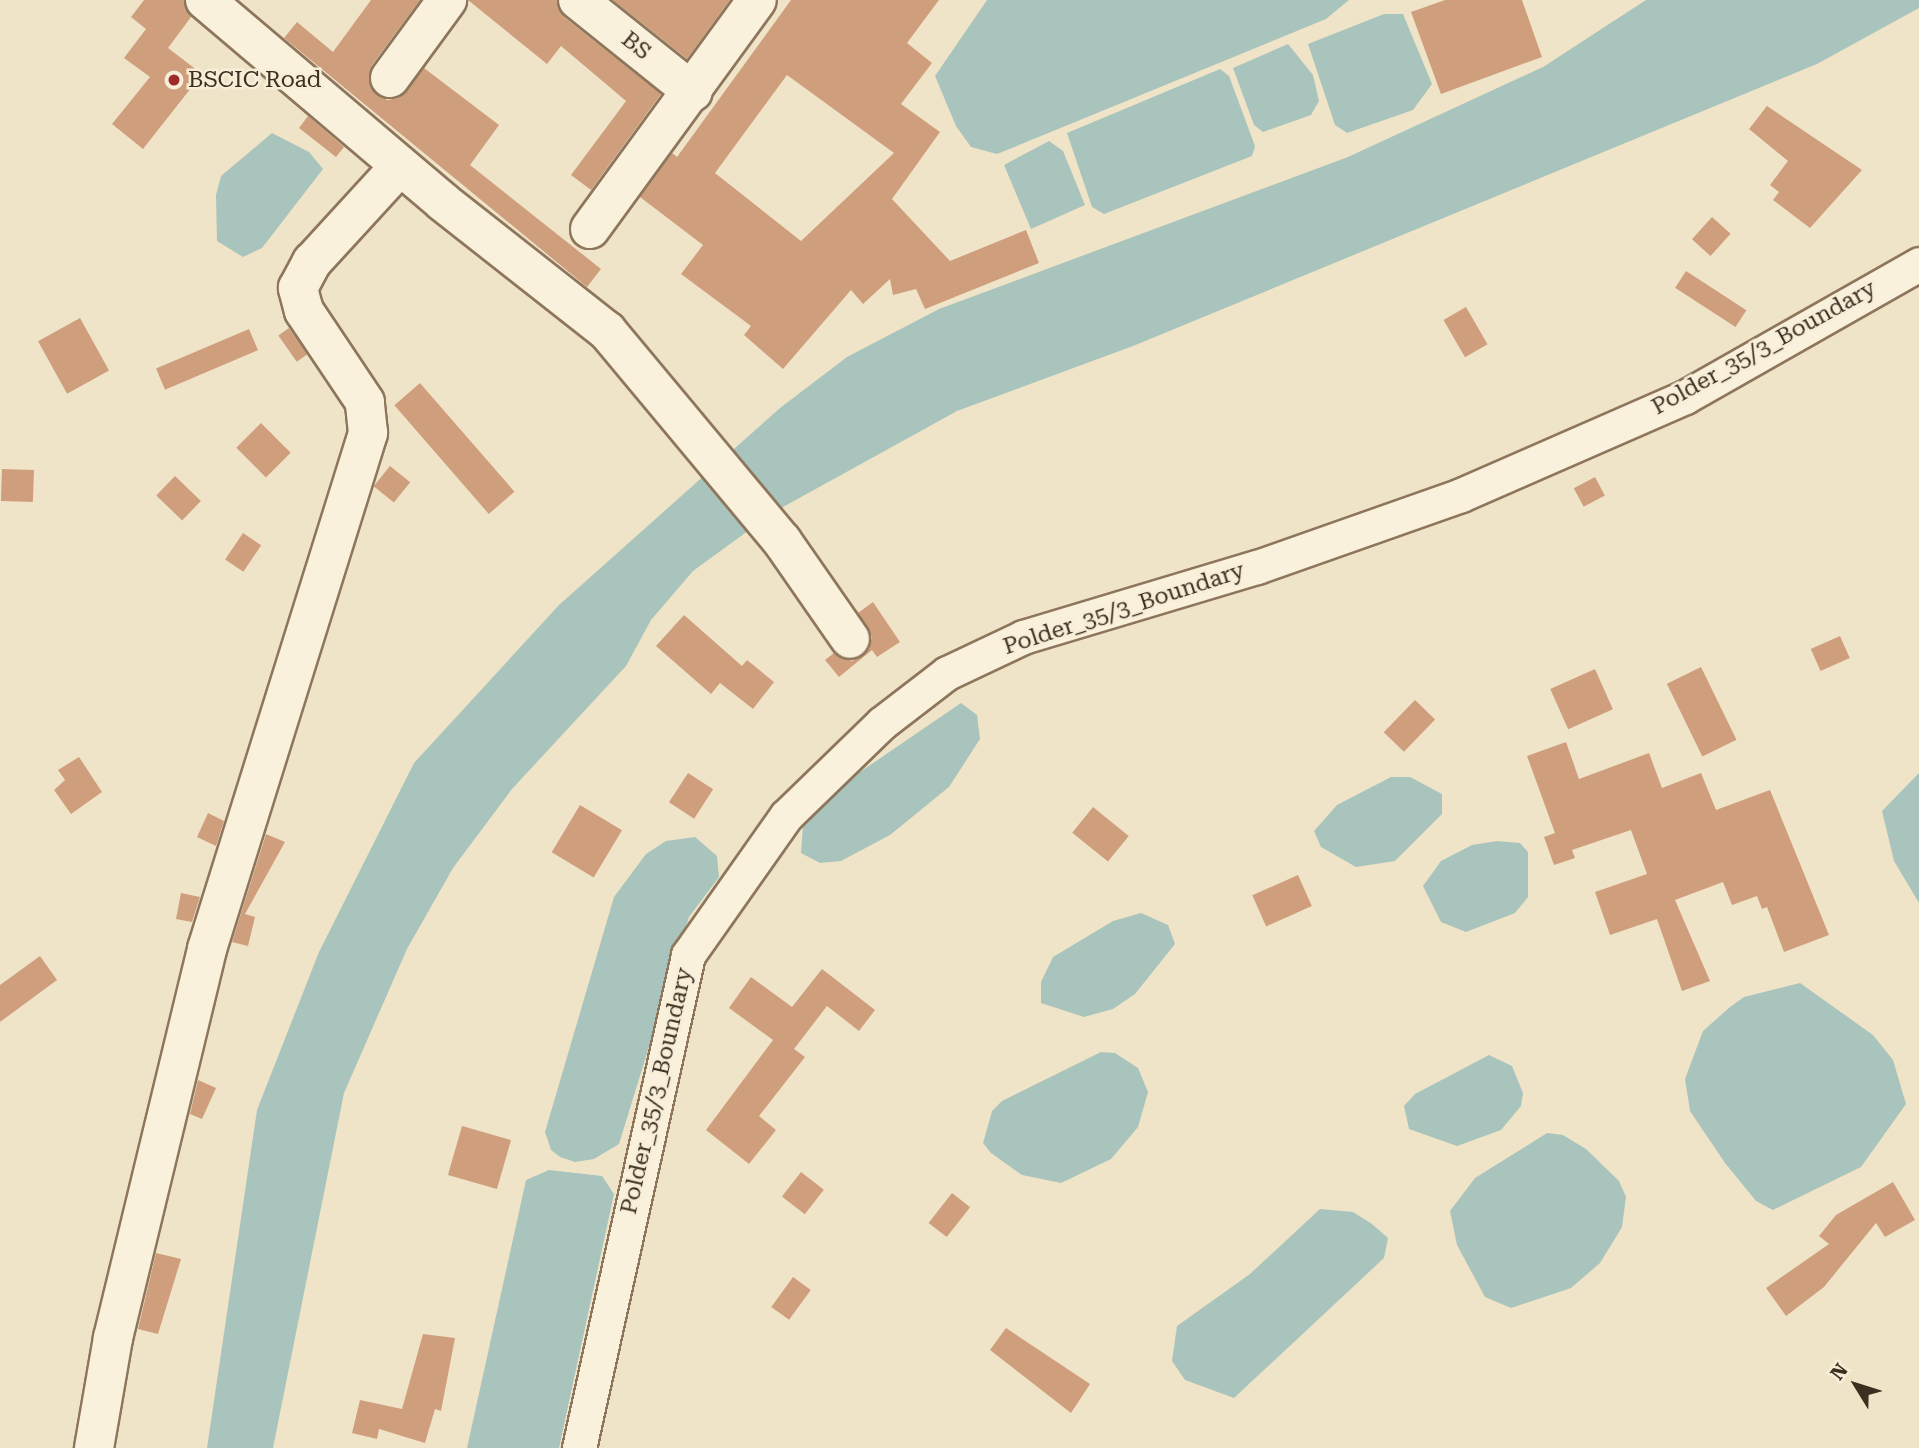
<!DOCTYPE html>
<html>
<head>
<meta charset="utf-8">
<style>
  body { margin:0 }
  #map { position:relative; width:1919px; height:1448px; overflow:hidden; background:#f0e4c8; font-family:"Roboto Serif",serif }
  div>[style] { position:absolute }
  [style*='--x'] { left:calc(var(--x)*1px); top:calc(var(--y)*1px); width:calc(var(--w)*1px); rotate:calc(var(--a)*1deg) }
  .water>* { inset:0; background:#a9c4bc }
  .building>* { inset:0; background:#cf9f7d; transform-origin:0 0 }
  .roads { filter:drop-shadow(2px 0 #8d765c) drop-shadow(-2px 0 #8d765c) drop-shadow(0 2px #8d765c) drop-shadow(0 -2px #8d765c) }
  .minor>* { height:33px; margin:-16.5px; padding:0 16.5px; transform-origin:16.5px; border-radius:16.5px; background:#faf1dc }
  .tertiary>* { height:38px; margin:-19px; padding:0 19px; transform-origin:19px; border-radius:19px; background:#faf1dc }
  .dots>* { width:19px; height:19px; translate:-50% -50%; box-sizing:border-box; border:4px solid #f7eed8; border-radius:50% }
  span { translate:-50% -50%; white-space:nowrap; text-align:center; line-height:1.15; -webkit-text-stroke:5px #f7eed8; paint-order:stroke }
  .street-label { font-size:23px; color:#3d2e20 }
  .poi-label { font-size:23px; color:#3d2e20 }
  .left { translate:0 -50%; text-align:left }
  .north { position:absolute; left:1821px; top:1350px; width:70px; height:70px; -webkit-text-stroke:5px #f7eed8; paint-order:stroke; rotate:308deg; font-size:19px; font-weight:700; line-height:28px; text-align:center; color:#3d2e20 }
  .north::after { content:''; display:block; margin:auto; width:24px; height:32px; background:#3d2e20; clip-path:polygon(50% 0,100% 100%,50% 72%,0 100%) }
</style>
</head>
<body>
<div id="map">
  <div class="water">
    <div style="clip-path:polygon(987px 0,1349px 0,1326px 19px,997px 154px,971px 147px,956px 126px,935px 76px)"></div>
    <div style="clip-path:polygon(1646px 0,1919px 0,1919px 8px,1817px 64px,1133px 346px,957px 411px,774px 512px,693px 571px,651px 620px,626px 666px,512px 789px,453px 868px,407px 949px,344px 1093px,273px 1448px,207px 1448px,257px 1110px,319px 952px,414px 763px,559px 605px,780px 408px,847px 357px,939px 309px,1348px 157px,1543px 67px)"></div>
    <div style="clip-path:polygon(1384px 14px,1403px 14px,1432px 84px,1413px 110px,1347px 133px,1335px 125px,1308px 44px)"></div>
    <div style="clip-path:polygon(1288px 44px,1313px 75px,1319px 101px,1311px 115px,1263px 132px,1254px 125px,1233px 68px)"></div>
    <div style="clip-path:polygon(1220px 69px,1229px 76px,1255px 146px,1252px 156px,1104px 214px,1092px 207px,1067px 133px)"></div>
    <div style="clip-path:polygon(272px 133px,309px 152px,323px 169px,262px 248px,243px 257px,217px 241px,216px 195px,221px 176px)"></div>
    <div style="clip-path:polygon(1049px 141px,1063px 151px,1085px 205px,1031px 229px,1004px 165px)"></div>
    <div style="clip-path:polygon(961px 703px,977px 715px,980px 739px,949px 787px,890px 835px,841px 861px,820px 863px,801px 853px,803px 825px,817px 810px,860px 772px)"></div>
    <div style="clip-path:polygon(1919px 773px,1919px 903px,1894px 861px,1882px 811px)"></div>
    <div style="clip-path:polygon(1391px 777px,1410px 777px,1442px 794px,1442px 814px,1395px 861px,1356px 867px,1321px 847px,1314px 831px,1337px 805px)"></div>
    <div style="clip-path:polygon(695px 837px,717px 856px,719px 877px,689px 917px,619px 1144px,594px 1159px,575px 1162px,560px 1157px,551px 1150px,545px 1132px,614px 897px,646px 854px,666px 841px)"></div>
    <div style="clip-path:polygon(1497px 841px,1520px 843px,1528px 852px,1528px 897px,1515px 913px,1466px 932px,1441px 922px,1423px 886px,1441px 861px,1472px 845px)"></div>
    <div style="clip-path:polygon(1141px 913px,1168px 925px,1175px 944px,1135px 994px,1113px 1009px,1084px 1017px,1041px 1003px,1041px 982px,1053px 957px,1113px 921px)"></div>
    <div style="clip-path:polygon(1800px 983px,1873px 1035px,1893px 1060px,1906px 1104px,1861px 1167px,1773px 1210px,1756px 1201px,1725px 1163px,1690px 1111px,1685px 1079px,1703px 1031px,1730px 1007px,1744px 997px)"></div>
    <div style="clip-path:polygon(1101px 1052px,1115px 1053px,1138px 1068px,1148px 1092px,1138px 1127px,1111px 1159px,1061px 1183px,1022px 1175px,991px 1153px,983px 1143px,992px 1111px,1002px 1101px)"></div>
    <div style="clip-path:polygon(1489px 1055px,1512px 1066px,1523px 1093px,1521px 1106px,1501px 1130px,1457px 1146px,1409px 1129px,1404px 1106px,1415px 1094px)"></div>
    <div style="clip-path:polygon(1547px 1133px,1563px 1135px,1586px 1149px,1619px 1181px,1626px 1197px,1622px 1227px,1600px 1263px,1571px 1288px,1511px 1308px,1485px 1297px,1457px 1245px,1450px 1211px,1475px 1178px)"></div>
    <div style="clip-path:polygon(549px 1170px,602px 1176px,614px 1194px,559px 1448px,467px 1448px,526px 1180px)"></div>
    <div style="clip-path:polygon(1320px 1209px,1353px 1212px,1372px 1224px,1388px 1238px,1384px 1258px,1234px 1398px,1185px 1380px,1172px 1361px,1177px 1326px,1250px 1274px)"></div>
  </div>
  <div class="building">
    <div style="clip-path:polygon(144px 0,184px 0,191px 17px,168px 48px,202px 74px,143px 149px,112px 124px,150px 77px,124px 58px,146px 29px,131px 17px)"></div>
    <div style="clip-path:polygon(371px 0,420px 0,372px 65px,370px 87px,387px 100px,398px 98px,424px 68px,499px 125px,470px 165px,601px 269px,587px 287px,284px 38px,297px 22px,333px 52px)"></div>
    <div style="clip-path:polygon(468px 0,557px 0,564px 17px,661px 94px,591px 190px,571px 175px,626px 101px,561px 46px,547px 64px)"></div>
    <div style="clip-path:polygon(613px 0,730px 0,687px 59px)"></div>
    <div style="clip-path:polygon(evenodd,791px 0,939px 0,907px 43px,932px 63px,901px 104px,940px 132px,892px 199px,950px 261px,1026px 230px,1039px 263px,925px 309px,916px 289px,893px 295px,890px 279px,863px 304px,851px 290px,783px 369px,744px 335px,751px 326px,681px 274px,703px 245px,640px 197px,672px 153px,677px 157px,791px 0,787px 75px,894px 153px,801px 241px,715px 173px,787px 75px)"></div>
    <div style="clip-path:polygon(1445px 0,1522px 0,1542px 57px,1441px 94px,1411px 12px)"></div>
    <div style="clip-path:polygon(1767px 106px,1862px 170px,1810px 228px,1773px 200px,1779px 192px,1770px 185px,1788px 161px,1749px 129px)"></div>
    <div style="clip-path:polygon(308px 116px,344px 147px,336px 157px,299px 128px)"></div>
    <div style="left:1712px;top:217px;width:25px;height:30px;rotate:42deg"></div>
    <div style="left:1686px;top:271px;width:72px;height:20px;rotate:33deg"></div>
    <div style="left:1466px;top:307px;width:43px;height:26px;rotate:60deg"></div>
    <div style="left:80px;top:318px;width:60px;height:48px;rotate:61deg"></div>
    <div style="left:289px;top:328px;width:32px;height:13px;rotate:55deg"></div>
    <div style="left:249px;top:329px;width:23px;height:101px;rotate:67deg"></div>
    <div style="left:420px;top:383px;width:144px;height:34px;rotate:49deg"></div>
    <div style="left:261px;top:423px;width:42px;height:35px;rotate:45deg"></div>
    <div style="left:390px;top:466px;width:26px;height:26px;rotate:39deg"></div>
    <div style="left:2px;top:469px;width:32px;height:32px;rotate:2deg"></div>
    <div style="left:175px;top:476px;width:36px;height:27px;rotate:44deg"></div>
    <div style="left:1595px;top:477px;width:21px;height:24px;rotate:62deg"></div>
    <div style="left:243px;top:533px;width:22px;height:32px;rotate:34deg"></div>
    <div style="clip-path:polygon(873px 602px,900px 642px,877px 657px,872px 650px,839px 677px,825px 660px,834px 653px,852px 661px,869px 649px,872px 637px,858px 613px)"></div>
    <div style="clip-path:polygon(684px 615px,742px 666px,747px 660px,774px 682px,753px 709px,720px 683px,711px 694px,656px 646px)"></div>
    <div style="left:1840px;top:636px;width:24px;height:32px;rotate:66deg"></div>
    <div style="left:1701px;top:667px;width:81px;height:38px;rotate:64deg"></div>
    <div style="left:1595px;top:669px;width:44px;height:49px;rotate:66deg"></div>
    <div style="left:1415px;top:700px;width:28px;height:45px;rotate:44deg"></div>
    <div style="clip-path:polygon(1566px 742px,1579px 779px,1649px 753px,1662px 788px,1701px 773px,1716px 810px,1770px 790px,1829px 935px,1784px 952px,1767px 907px,1762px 909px,1757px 896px,1732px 905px,1723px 882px,1675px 900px,1710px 981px,1682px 991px,1657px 919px,1610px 935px,1595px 892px,1647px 874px,1631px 830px,1572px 850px,1575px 858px,1554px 865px,1544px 837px,1555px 833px,1527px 756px)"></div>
    <div style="clip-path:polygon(79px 757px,102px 792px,71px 814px,54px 790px,65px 780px,58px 770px)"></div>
    <div style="left:688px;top:773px;width:30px;height:35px;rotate:33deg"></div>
    <div style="left:580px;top:805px;width:49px;height:55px;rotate:31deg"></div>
    <div style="left:1093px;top:807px;width:46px;height:33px;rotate:39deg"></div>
    <div style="clip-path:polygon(208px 813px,224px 821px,216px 846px,197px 837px)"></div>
    <div style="clip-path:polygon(266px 834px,285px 842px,245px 914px,255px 917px,248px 946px,232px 942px)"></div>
    <div style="left:1298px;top:875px;width:34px;height:50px;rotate:66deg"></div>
    <div style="clip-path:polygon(181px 893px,200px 897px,192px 922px,176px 919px)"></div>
    <div style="clip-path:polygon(40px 956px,57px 980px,0 1022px,0 985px)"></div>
    <div style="clip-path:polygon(822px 969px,875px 1010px,859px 1031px,827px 1006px,794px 1049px,805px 1057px,759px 1116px,776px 1130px,749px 1164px,706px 1130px,773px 1040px,729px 1008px,751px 977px,792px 1007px)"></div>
    <div style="clip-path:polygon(198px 1080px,216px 1088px,202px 1119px,190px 1114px)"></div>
    <div style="left:462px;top:1126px;width:51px;height:51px;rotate:16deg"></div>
    <div style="left:801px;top:1172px;width:29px;height:31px;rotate:38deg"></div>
    <div style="clip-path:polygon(1893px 1182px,1915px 1220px,1885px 1237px,1876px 1223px,1824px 1287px,1786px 1316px,1766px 1288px,1829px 1244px,1819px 1236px,1836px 1215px)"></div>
    <div style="left:952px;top:1193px;width:23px;height:38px;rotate:38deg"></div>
    <div style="clip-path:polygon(156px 1253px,181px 1259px,158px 1334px,138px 1329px)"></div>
    <div style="left:793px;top:1277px;width:22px;height:37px;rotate:36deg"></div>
    <div style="clip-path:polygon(1006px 1328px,1090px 1384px,1071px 1413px,990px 1350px)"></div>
    <div style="clip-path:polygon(423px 1334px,455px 1338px,441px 1411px,435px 1409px,425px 1443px,379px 1429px,377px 1439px,352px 1433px,360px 1400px,402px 1409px)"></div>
  </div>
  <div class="roads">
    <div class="minor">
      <div style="--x:579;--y:1448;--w:505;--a:-77.53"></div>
      <div style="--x:688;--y:955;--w:170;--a:-54.8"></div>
      <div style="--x:786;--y:816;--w:134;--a:-44.1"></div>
      <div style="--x:882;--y:723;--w:82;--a:-37.6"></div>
      <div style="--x:947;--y:673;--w:84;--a:-25.3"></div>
      <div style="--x:1023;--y:637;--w:244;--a:-16.7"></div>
      <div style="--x:1257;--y:567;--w:216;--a:-19.4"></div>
      <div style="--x:1461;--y:495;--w:244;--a:-23.6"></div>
      <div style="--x:1685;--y:397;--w:269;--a:-29.6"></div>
    </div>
    <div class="tertiary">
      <div style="--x:205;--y:0;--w:312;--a:40.3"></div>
      <div style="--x:443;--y:202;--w:209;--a:38.2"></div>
      <div style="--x:607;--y:331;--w:273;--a:50.2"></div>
      <div style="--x:782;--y:541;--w:119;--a:55.2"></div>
      <div style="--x:578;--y:0;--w:147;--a:38.7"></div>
      <div style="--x:390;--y:78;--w:97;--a:-53.8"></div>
      <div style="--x:590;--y:229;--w:283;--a:-53.9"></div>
      <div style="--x:94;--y:1448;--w:112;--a:-80.2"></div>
      <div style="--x:113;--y:1338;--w:400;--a:-76.4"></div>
      <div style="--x:207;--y:949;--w:541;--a:-72.67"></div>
      <div style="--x:368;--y:433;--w:31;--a:-96"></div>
      <div style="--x:365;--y:402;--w:110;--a:-123.8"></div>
      <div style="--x:304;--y:311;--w:24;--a:-105"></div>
      <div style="--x:298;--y:288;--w:30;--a:-62"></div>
      <div style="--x:312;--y:262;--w:130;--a:-47.5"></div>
    </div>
  </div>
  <div class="dots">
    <div style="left:174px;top:80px;background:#9e2a2b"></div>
  </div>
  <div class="street-label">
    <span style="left:636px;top:46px;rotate:39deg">BS</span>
    <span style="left:1764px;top:348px;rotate:-29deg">Polder_35/3_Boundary</span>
    <span style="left:1124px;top:609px;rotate:-18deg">Polder_35/3_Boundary</span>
    <span style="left:657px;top:1091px;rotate:-77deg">Polder_35/3_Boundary</span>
  </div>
  <div class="poi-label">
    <span class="left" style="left:188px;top:80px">BSCIC Road</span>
  </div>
  <div class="north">N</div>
</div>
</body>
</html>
